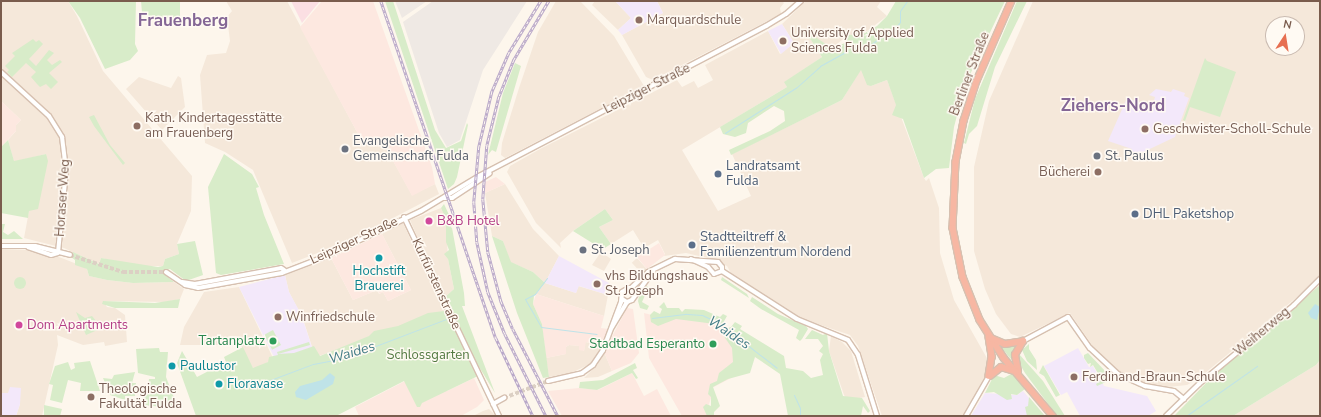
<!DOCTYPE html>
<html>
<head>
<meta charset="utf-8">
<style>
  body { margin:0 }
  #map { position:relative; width:1321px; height:417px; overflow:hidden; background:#fdf6ec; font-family:"Nunito Sans",sans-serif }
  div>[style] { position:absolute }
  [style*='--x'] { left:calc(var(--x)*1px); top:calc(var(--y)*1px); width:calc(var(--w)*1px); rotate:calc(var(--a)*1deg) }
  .residential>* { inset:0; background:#f5e8da; transform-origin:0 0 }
  .commercial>* { inset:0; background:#fde8e0 }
  .industrial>* { inset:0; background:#efe9e4 }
  .education>* { inset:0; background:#f3e8fa }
  .medical>* { inset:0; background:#fbdfe3 }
  .green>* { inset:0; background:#d8ecc9; transform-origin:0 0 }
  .round { border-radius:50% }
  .water>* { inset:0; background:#bfe3e8 }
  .stream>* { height:1px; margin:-0.5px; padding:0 0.5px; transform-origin:0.5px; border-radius:0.5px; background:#bfe3e8 }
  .secondary-tunnel>* { height:4px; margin-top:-2px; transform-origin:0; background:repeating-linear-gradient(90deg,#dcd0c4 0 4px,transparent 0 6px) }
  .roads { filter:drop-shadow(1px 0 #d6c0b0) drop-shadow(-1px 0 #d6c0b0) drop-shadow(0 1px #d6c0b0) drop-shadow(0 -1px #d6c0b0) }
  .secondary>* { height:4px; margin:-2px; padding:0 2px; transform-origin:2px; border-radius:2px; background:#fff }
  .highway>* { height:5.5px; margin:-2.75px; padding:0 2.75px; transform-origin:2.75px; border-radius:2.75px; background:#f7b7a3 }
  .rail>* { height:2.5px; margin-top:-1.25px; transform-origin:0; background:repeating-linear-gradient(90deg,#fffaf3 0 3px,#b9a8c9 0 6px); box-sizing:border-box; border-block:1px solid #b9a8c9 }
  .dots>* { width:11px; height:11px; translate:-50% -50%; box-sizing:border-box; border:2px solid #fffaf3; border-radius:50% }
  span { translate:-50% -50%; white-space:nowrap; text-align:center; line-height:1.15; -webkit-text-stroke:3px #fffaf3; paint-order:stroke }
  .education-label { font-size:13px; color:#785e54 }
  .left { translate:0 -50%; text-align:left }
  .right { translate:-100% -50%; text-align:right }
  .street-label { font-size:13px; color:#7a5c4d }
  .worship-label { font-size:13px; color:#5b616d }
  .service-label { font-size:13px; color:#4e5e75 }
  .hotel-label { font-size:13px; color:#b23c85 }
  .culture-label { font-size:13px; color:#0d838f }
  .leisure-label { font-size:13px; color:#27864d }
  .park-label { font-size:13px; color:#537a41 }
  .water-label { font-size:14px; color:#437c86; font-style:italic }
  .district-label { font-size:17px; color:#846695; font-weight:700 }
  .frame { position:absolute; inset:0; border:2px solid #7a5c4d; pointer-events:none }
  .north { position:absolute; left:1265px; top:16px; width:40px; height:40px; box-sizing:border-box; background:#fffaf3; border:1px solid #cabbb1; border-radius:50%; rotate:12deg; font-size:11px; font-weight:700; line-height:16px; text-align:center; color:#7a5c4d }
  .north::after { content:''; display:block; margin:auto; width:14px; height:18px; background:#e76f51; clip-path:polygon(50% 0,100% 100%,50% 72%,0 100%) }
</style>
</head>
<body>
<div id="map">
  <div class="residential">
    <div style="clip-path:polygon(1px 1px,68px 1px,77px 16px,103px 71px,192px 176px,191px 211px,177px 244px,179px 254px,165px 259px,163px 266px,140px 266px,101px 258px,99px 264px,64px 248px,24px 238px,29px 211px,46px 154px,14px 162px,8px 140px,16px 131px,16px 125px,21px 120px,1px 101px)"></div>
    <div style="clip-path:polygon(226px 1px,287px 1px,364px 145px,380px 137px,412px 195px,435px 184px,439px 194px,353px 239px,292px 263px,253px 170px,225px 152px,205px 143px,200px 75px,207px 55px,226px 53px,230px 41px,227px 17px,232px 11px)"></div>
    <div style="clip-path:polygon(556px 1px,580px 1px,614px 36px,644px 86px,505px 158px,501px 155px,502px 143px,519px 88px,538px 32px)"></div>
    <div style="clip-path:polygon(595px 1px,615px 1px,631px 18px,618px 30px,592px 5px)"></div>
    <div style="clip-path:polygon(657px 1px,782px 1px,784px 3px,780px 8px,781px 14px,653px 80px,646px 77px,622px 35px,663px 13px)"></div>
    <div style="clip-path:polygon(806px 1px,881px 1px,877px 7px,887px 16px,863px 34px,848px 35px,832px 48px,806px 32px,822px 57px,785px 82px,787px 87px,682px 150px,718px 211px,751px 196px,732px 154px,842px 100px,861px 69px,871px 86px,887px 80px,924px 178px,926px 181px,929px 178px,939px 208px,940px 253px,954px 300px,988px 360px,984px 382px,963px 416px,882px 416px,858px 346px,850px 335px,806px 320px,763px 300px,732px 275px,727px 266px,712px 259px,686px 253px,664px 256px,665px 254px,658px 240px,644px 248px,633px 230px,611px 244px,599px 227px,613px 220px,605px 209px,573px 231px,560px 243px,561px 248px,536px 223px,507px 172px,510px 166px,540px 149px,677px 80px,682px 87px,694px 81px,698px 88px,713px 80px,705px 65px,768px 31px,780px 54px,794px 43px,782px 24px)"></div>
    <div style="clip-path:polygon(evenodd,1033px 1px,1320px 1px,1320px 278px,1199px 378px,1187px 385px,1168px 387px,1145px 383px,1118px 371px,1094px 348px,1070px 313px,1020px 337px,1011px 334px,996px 314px,985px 289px,974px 251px,974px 167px,989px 101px,1033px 1px,1273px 24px,1297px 24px,1297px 48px,1273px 48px,1273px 24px)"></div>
    <div style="clip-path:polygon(178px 76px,181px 78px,185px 107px,162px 130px,126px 89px,139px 77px,171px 88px)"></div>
    <div style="clip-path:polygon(505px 184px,533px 229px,559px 256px,545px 283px,576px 293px,578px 286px,608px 295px,604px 316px,536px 294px,545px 283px,533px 272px,510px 262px,503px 241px,492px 236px,485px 193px)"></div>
    <div style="clip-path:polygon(441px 208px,446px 219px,448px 259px,454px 289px,444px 298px,410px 220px)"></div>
    <div style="clip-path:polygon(403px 223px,444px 311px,319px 356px,312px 347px,303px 319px,289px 292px,285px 275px,331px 258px,353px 300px,377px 290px,379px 294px,383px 292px,388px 301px,411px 290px,382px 234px)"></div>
    <div style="clip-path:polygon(1px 249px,29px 250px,59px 257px,82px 266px,87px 269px,89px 276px,107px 280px,133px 283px,174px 282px,184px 289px,180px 299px,166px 302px,103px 301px,107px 307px,115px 308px,125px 315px,127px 342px,105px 346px,104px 342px,83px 345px,57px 335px,58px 345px,42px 416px,16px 416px,20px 404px,8px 393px,1px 393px)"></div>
    <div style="clip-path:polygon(601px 252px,611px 259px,604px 271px,592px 265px)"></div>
    <div style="left:637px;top:258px;width:15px;height:7px;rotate:48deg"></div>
    <div style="clip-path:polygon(239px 287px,273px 358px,255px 372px,236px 336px,230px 336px,222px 345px,180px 345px,184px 327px,204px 292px)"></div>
    <div style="clip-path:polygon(831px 336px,842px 342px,851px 351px,865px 397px,854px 399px,846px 398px,844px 395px,829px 351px)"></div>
    <div style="clip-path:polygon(585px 342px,602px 345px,592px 363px,571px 373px,549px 377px,546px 358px,566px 354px,566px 347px,569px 345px,580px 346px,584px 351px)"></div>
    <div style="clip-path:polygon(604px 352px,612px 371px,598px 377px,584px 378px,597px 365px)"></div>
    <div style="clip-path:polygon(1320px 360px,1320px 416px,1233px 416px,1316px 365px)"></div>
    <div style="clip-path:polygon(489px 409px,496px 416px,473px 416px,483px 411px)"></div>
  </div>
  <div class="commercial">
    <div style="clip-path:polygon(322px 1px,373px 1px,432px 167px,435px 184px,412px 196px,380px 137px,364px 145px,300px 27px)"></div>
    <div style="clip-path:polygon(1px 101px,21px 120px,16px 125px,16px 131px,1px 147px)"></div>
    <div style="clip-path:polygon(496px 177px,505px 184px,485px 193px,485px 182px)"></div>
    <div style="clip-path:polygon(382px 234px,411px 290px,388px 301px,383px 292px,380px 294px,377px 290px,353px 300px,331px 258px)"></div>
    <div style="clip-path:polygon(659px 243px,665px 255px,647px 269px,637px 257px)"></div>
    <div style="clip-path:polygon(536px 294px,604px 316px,601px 328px,608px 329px,602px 345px,586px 342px,584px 351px,579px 350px,579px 346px,569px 345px,566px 347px,566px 354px,546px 358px,542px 324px,533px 304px)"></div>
    <div style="clip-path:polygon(627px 308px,633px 309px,639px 353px,631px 363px,612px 371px,604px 352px)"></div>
    <div style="clip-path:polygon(644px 313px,652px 315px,687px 314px,719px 323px,739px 341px,733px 377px,710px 389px,712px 395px,708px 407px,712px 416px,682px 416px,649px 358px)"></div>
    <div style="clip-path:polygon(632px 373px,644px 396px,657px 389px,671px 416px,562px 416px,548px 391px,579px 388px,598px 390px)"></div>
    <div style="clip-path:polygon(474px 378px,484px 400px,477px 407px,461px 416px,359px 416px,355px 407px,405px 381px,447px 391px)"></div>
  </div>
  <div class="industrial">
    <div style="clip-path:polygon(395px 1px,427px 1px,402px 18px)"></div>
    <div style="clip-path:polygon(433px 1px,527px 1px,483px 70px,460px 140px,447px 147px,439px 133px,403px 22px)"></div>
  </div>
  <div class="education">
    <div style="clip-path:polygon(615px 1px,657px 1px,663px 13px,622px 35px,618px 30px,631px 18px)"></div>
    <div style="clip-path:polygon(782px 24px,794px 43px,781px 54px,768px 31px)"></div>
    <div style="clip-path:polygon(1156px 89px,1171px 92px,1173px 89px,1185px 93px,1184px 96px,1189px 98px,1175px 137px,1135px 156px,1131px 154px,1132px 149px,1108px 141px,1127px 98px,1152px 107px,1155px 97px,1149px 95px)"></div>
    <div style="clip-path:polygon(559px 256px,609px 283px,611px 285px,608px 295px,579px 286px,576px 293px,545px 283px)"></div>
    <div style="clip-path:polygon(285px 275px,289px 292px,301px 314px,312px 347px,276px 361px,239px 287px)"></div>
    <div style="clip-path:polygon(1078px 348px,1089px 367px,1093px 366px,1104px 386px,1147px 396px,1156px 411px,1148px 416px,1080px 416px,1067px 392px,1061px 395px,1044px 366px)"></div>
    <div style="clip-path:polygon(10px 387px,21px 388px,20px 404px,16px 416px,1px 416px,1px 393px,8px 393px)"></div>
    <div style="clip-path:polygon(1023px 391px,1045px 416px,971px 416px,985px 393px,1017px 395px)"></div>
  </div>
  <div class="medical">
    <div style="clip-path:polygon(291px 1px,320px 1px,302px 23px)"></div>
  </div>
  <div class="green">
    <div style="clip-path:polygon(68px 1px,136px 1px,135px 44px,138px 51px,130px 60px,105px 69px,80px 18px)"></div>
    <div style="clip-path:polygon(141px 1px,180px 1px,180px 18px,148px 18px,147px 13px,142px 13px)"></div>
    <div style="clip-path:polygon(385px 1px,393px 1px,435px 130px,446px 148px,461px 141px,467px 123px,468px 125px,457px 177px,454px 184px,448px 189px)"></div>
    <div style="clip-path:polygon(896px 1px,1005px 1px,965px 85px,954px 127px,949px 168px,936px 169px,924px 178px,903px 119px,892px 115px,896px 105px,887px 80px,871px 86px,867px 85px,861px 70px,842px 100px,731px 155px,729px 150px,770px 131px,785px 121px,784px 111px,774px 106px,748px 123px,746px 133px,735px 137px,723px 134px,720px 127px,787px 87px,784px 82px,822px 57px,811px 40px,803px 33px,806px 31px,832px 48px,845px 43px,848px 35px,863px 34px,877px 26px,887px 16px)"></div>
    <div style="clip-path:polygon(1017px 1px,1027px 1px,995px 67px,977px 126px,969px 134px,966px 144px,964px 143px,975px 99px)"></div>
    <div style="clip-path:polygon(33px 39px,36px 42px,39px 40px,43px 44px,29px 59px,36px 66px,49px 50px,54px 53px,47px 60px,52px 65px,60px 60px,62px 62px,49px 73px,58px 82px,51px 89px,46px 84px,40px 87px,37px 84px,31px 77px,36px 72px,26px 63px,12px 77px,7px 72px,9px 70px,5px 66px,15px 56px,12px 53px)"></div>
    <div style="clip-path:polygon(1205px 58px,1207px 61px,1236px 72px,1220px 117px,1190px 107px,1185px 121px,1183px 120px)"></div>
    <div style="clip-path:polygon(515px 63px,521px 66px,496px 152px,492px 150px,488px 155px,503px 93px)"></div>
    <div style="clip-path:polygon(94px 115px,110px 145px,125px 163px,123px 165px,94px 126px,89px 117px)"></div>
    <div style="clip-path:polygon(8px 140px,14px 161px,46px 154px,48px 161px,38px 209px,29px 211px,28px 218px,1px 213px,1px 147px)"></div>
    <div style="clip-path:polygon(224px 154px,252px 174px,259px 187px,256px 188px,264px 215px,284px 264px,221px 275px,216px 273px,208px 187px)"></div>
    <div style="clip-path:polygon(444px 204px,450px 217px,464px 293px,465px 306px,462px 306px,495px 393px,470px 352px,444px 298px,454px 289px,448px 259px,444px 254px,449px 250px,446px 242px,446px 219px,441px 208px)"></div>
    <div style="clip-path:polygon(605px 209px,613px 220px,599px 227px,611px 244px,600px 251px,602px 249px,573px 231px)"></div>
    <div style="clip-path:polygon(1px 224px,5px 224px,3px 232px,8px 235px,14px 231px,23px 239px,1px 239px)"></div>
    <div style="clip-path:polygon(492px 236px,503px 241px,511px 262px,533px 272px,545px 283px,534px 296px,533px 304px,542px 324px,549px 377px,543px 378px,517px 313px)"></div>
    <div style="clip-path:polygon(195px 241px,203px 275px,186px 281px,170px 269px,166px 270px,165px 275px,174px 282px,133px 283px,107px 280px,89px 276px,87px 269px,75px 265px,75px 260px,71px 257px,73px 252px,99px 264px,101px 258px,158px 267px,163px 266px,165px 259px,179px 254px,177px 244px)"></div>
    <div style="clip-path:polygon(722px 277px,747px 294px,749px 298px,721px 280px)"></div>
    <div class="round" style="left:14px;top:277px;width:12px;height:12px"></div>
    <div style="clip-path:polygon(1320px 285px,1320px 360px,1316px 365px,1233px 416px,1174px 416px,1210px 379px)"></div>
    <div style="clip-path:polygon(645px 286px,649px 287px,642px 302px,649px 306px,647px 310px,640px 308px,638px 301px,640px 292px)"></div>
    <div style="clip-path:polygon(752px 297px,778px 314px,806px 326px,808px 329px,802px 339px,800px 341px,796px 338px,799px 330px,761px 309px,750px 301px)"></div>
    <div style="clip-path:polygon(180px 299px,178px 308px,115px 308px,102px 304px,103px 301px,155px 303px)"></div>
    <div style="clip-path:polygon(664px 302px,667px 308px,679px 308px,682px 312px,685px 309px,704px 310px,720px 317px,723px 314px,727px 316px,723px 323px,726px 324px,722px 330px,715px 324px,676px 319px,658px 326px,651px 322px,650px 315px,654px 311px,660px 314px,662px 309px,659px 307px)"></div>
    <div style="clip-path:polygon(444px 311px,480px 375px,422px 403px,420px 407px,417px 407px,404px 381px,336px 416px,196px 416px,177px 363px,182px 351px,197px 377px,226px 362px,224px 357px,243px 347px,253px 368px,268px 362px,269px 357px,278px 355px,277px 352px,309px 342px,310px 345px,278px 354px,294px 353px,314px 346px,320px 356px,369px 336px,374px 331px,398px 326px,428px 313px)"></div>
    <div style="clip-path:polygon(76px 312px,85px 318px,92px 316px,102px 328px,86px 335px)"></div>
    <div style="clip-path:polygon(735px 322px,742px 326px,740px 329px,784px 356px,786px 368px,803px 371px,811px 378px,823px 375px,820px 360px,823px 354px,819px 351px,823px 346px,818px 339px,805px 339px,812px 330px,823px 335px,827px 333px,829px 351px,843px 396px,862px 398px,870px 411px,868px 413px,863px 406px,861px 416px,788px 416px,780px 374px,755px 357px,750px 373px,728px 379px,713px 387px,720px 406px,714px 412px,714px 416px,707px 416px,703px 407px,706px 404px,711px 406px,711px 397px,708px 394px,710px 384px,717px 381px,719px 373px,733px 362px,732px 348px,723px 335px,725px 329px,731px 327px)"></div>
    <div style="left:273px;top:330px;width:17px;height:10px;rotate:62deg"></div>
    <div style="clip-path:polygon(999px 344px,1016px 345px,1014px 362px,1009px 357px)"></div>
    <div style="clip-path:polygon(1029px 344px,1029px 349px,1036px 360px,1037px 370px,1027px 361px,1022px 350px)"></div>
    <div style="clip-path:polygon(159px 348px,160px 352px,168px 352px,166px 377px,178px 408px,141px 405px,144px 400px,144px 386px,148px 386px,149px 379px,155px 379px,155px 377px,138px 373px,136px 349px)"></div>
    <div style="clip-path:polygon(1088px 353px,1107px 373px,1115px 378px,1097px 386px,1096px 384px,1102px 380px,1093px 365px,1090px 367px,1091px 363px,1088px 364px,1084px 358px,1084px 355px)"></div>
    <div style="clip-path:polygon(1019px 354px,1043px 381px,1065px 416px,1057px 416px,1025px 373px,1018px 361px)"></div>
    <div style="clip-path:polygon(90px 361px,100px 391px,80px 391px,81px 383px,68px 380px,62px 403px,50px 400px,53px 385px,49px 384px,55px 366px,68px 362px,71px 370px,75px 368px,74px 363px)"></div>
    <div style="clip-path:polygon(635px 363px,637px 368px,633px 370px,638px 378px,636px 379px,632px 373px,597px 390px,579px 388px,580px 382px,603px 380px)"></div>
    <div style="clip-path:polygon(1043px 365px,1060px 395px,1056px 397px,1044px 376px,1039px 373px)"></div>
    <div style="clip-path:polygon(135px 372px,132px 383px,136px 383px,135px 396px,125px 396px,125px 400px,110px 395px,103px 378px,112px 379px,114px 375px)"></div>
    <div style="clip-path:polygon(1013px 373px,1025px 389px,1017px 395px,1011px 394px,1012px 399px,1007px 400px,994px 392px,985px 393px,994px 375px,1004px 378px)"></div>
    <div style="clip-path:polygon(1029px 397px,1045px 416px,1027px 416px,1025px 407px,1028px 406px)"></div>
    <div style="clip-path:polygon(44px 405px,62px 409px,60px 416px,44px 416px)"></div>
  </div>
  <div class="water">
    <div style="clip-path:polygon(1315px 304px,1320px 307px,1317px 320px,1311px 318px,1308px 313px)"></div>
    <div style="clip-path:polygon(330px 373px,335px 377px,333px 384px,306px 400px,296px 397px,295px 392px,300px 386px,322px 380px)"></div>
  </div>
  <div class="stream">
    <div style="--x:852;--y:48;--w:18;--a:-9"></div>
    <div style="--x:870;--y:45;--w:32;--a:-35"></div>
    <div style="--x:896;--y:27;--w:6;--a:-51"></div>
    <div style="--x:900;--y:22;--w:11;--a:-90"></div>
    <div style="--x:900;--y:11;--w:12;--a:-55"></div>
    <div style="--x:725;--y:133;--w:85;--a:-32.6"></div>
    <div style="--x:797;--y:87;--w:31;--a:-42"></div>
    <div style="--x:820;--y:66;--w:29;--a:-29"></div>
    <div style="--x:547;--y:278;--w:20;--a:127"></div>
    <div style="--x:535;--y:294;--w:11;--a:153"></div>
    <div style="--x:525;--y:299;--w:32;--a:60"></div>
    <div style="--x:541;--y:327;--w:56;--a:7.1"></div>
    <div style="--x:652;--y:318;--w:35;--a:-7"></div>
    <div style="--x:687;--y:314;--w:15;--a:4"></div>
    <div style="--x:702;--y:315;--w:19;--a:25"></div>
    <div style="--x:719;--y:323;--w:73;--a:37.8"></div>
    <div style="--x:257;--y:385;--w:60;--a:-20.6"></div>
    <div style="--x:313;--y:364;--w:32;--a:-11"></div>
    <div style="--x:344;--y:358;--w:109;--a:-20.9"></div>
    <div style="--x:794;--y:395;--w:14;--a:65"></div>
    <div style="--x:800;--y:408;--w:8;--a:90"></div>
    <div style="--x:1186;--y:416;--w:87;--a:-35.2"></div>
  </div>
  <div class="secondary-tunnel">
    <div style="--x:70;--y:255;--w:56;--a:17.8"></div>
    <div style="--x:123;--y:272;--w:43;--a:0"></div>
    <div style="--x:504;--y:398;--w:47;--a:-21.1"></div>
  </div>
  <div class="roads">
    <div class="secondary">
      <div style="--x:1;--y:72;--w:65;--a:42.5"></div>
      <div style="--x:49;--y:116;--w:25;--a:58"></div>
      <div style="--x:62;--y:137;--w:34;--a:83"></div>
      <div style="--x:66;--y:171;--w:82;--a:95.6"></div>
      <div style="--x:444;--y:198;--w:8;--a:0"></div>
      <div style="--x:452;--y:198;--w:45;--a:-33.3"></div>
      <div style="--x:404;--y:217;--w:221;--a:64.5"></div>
      <div style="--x:1;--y:246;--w:34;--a:0"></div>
      <div style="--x:35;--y:246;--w:36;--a:14"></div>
      <div style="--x:28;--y:247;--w:24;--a:19"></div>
      <div style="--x:51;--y:255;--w:7;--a:-16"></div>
      <div style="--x:691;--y:259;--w:19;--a:25"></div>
      <div style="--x:708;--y:267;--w:9;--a:49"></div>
      <div style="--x:714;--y:274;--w:9;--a:-21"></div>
      <div style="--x:722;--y:271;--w:89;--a:32.6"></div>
      <div style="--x:797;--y:319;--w:55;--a:22.4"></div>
      <div style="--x:848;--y:340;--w:18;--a:56"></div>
      <div style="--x:858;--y:355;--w:64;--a:72.7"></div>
      <div style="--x:166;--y:272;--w:23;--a:34"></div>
      <div style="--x:185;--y:285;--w:13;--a:13"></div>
      <div style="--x:198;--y:288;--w:85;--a:-10.1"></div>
      <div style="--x:282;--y:273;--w:45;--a:-20.9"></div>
      <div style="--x:324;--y:257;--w:107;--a:-25.4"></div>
      <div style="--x:421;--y:211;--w:68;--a:-31.1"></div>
      <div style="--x:479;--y:176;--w:324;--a:-27.6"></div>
      <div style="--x:766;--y:26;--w:23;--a:-31"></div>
      <div style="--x:786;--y:14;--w:20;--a:-41"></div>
      <div style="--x:182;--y:282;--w:13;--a:9"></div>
      <div style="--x:195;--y:284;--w:87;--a:-10.5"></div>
      <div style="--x:281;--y:268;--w:4;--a:34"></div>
      <div style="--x:630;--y:289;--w:25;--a:-43"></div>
      <div style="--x:648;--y:272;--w:30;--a:-26"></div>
      <div style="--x:675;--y:259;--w:43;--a:4"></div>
      <div style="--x:718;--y:262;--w:6;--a:51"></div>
      <div style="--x:722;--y:267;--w:4;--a:90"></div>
      <div style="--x:622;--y:299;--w:6;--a:31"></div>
      <div style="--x:627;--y:302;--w:5;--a:-22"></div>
      <div style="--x:632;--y:300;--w:36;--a:-54"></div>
      <div style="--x:612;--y:327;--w:29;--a:-59"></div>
      <div style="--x:1023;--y:341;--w:51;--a:-28.1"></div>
      <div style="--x:1068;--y:317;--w:38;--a:55"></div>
      <div style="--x:1090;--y:348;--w:38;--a:43"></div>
      <div style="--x:1118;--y:374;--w:30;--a:24"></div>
      <div style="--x:1145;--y:386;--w:29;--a:10"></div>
      <div style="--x:1174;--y:391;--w:13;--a:39"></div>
      <div style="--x:548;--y:381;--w:35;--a:-13"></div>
      <div style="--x:582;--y:373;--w:14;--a:-36"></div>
      <div style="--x:593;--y:365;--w:18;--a:-56"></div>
      <div style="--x:603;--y:350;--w:51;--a:-69.4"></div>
      <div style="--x:621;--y:302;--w:10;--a:-84"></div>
      <div style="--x:622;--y:292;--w:8;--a:-30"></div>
      <div style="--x:629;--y:288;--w:8;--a:50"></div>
      <div style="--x:493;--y:404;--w:13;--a:-29"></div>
      <div style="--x:966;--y:416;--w:46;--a:-60.1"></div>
      <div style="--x:1166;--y:416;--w:46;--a:-44.1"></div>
      <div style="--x:1199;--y:384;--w:124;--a:-39.7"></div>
      <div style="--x:1294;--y:305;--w:37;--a:-45"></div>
    </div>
    <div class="highway">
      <div style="--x:1012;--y:1;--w:87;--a:113.6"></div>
      <div style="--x:977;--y:81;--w:42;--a:108"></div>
      <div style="--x:964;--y:121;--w:42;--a:101"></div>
      <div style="--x:956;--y:162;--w:66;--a:92.6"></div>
      <div style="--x:953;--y:228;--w:50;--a:78.5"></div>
      <div style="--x:963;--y:277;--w:46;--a:68.4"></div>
      <div style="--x:980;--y:320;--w:45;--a:57.7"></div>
      <div style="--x:1004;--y:358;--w:76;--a:49.8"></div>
      <div style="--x:989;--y:337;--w:20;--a:81"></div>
      <div style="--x:992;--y:357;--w:19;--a:99"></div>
      <div style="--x:991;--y:338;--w:15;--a:23"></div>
      <div style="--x:1005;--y:344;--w:18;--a:-9"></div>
      <div style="--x:1018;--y:372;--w:17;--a:-100"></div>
      <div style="--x:1015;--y:355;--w:16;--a:-60"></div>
      <div style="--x:990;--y:376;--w:14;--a:-39"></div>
      <div style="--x:1001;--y:367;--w:15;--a:16"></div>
    </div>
  </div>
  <div class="rail">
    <div style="--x:381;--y:1;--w:356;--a:71.2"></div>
    <div style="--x:496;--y:338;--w:86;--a:64.6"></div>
    <div style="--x:541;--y:1;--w:61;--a:121.6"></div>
    <div style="--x:509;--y:53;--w:43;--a:113.6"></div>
    <div style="--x:492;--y:92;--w:57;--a:103.3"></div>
    <div style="--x:479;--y:147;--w:55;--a:95.2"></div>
    <div style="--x:474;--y:202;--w:40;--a:85.7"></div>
    <div style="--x:477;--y:242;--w:51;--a:77.6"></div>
    <div style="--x:488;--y:292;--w:45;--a:68"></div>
    <div style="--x:505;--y:334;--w:92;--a:63.4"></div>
    <div style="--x:549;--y:1;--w:69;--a:120.7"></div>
    <div style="--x:514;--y:60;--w:40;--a:112"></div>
    <div style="--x:499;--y:97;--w:50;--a:103.8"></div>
    <div style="--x:487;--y:146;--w:53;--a:94.3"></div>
    <div style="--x:483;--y:199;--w:53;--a:84.6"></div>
    <div style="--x:488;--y:252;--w:51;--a:75.1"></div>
    <div style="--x:501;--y:301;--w:30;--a:67"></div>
    <div style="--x:513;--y:329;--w:98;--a:62.7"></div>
  </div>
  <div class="dots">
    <div style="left:639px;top:20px;background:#8d6e63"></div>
    <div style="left:783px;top:41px;background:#8d6e63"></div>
    <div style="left:137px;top:126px;background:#8d6e63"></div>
    <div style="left:1145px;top:129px;background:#8d6e63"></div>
    <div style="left:345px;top:149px;background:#6b7280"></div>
    <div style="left:1097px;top:156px;background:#6b7280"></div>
    <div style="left:1098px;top:172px;background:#8d6e63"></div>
    <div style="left:718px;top:174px;background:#5c6f8a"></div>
    <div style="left:1135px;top:214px;background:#5c6f8a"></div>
    <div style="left:429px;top:221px;background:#d1479c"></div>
    <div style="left:692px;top:245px;background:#5c6f8a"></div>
    <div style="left:583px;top:250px;background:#6b7280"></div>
    <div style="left:379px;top:258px;background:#0f9aa8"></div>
    <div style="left:597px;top:284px;background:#8d6e63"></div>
    <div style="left:278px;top:317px;background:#8d6e63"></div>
    <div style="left:19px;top:325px;background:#d1479c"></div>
    <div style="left:273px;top:341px;background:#2e9e5b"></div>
    <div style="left:713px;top:344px;background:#2e9e5b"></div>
    <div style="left:172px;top:366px;background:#0f9aa8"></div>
    <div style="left:1074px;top:377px;background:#8d6e63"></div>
    <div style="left:219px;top:384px;background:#0f9aa8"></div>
    <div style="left:91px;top:397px;background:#8d6e63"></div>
  </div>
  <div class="education-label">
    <span class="left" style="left:647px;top:20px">Marquardschule</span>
    <span class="left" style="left:791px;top:41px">University of Applied<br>Sciences Fulda</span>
    <span class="left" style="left:145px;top:126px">Kath. Kindertagesstätte<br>am Frauenberg</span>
    <span class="left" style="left:1153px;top:129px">Geschwister-Scholl-Schule</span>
    <span class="right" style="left:1090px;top:172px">Bücherei</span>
    <span class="left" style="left:605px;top:284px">vhs Bildungshaus<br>St. Joseph</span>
    <span class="left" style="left:286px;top:317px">Winfriedschule</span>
    <span class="left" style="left:1082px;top:377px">Ferdinand-Braun-Schule</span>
    <span class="left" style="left:99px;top:397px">Theologische<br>Fakultät Fulda</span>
  </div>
  <div class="street-label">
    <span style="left:970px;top:74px;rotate:-69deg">Berliner Straße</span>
    <span style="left:647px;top:89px;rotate:-27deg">Leipziger Straße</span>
    <span style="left:63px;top:198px;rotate:-86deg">Horaser Weg</span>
    <span style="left:354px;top:241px;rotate:-25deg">Leipziger Straße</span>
    <span style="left:436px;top:284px;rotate:65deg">Kurfürstenstraße</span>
    <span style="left:1262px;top:332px;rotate:-40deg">Weiherweg</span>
  </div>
  <div class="worship-label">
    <span class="left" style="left:353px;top:149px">Evangelische<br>Gemeinschaft Fulda</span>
    <span class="left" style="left:1105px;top:156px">St. Paulus</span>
    <span class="left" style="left:591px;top:250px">St. Joseph</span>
  </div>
  <div class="service-label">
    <span class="left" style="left:726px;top:174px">Landratsamt<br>Fulda</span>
    <span class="left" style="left:1143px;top:214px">DHL Paketshop</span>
    <span class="left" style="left:700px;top:245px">Stadtteiltreff &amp;<br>Familienzentrum Nordend</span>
  </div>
  <div class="hotel-label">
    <span class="left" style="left:437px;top:221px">B&amp;B Hotel</span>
    <span class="left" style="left:27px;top:325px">Dom Apartments</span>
  </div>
  <div class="culture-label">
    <span style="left:379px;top:279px">Hochstift<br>Brauerei</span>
    <span class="left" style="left:180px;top:366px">Paulustor</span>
    <span class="left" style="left:227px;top:384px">Floravase</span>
  </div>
  <div class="leisure-label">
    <span class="right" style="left:265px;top:341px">Tartanplatz</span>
    <span class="right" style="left:705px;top:344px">Stadtbad Esperanto</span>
  </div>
  <div class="park-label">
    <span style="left:428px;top:355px">Schlossgarten</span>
  </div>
  <div class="water-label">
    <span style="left:729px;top:333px;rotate:34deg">Waides</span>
    <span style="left:352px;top:353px;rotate:-17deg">Waides</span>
  </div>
  <div class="district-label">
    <span style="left:183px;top:21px">Frauenberg</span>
    <span style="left:1113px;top:106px">Ziehers-Nord</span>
  </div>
  <div class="frame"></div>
  <div class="north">N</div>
</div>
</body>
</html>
